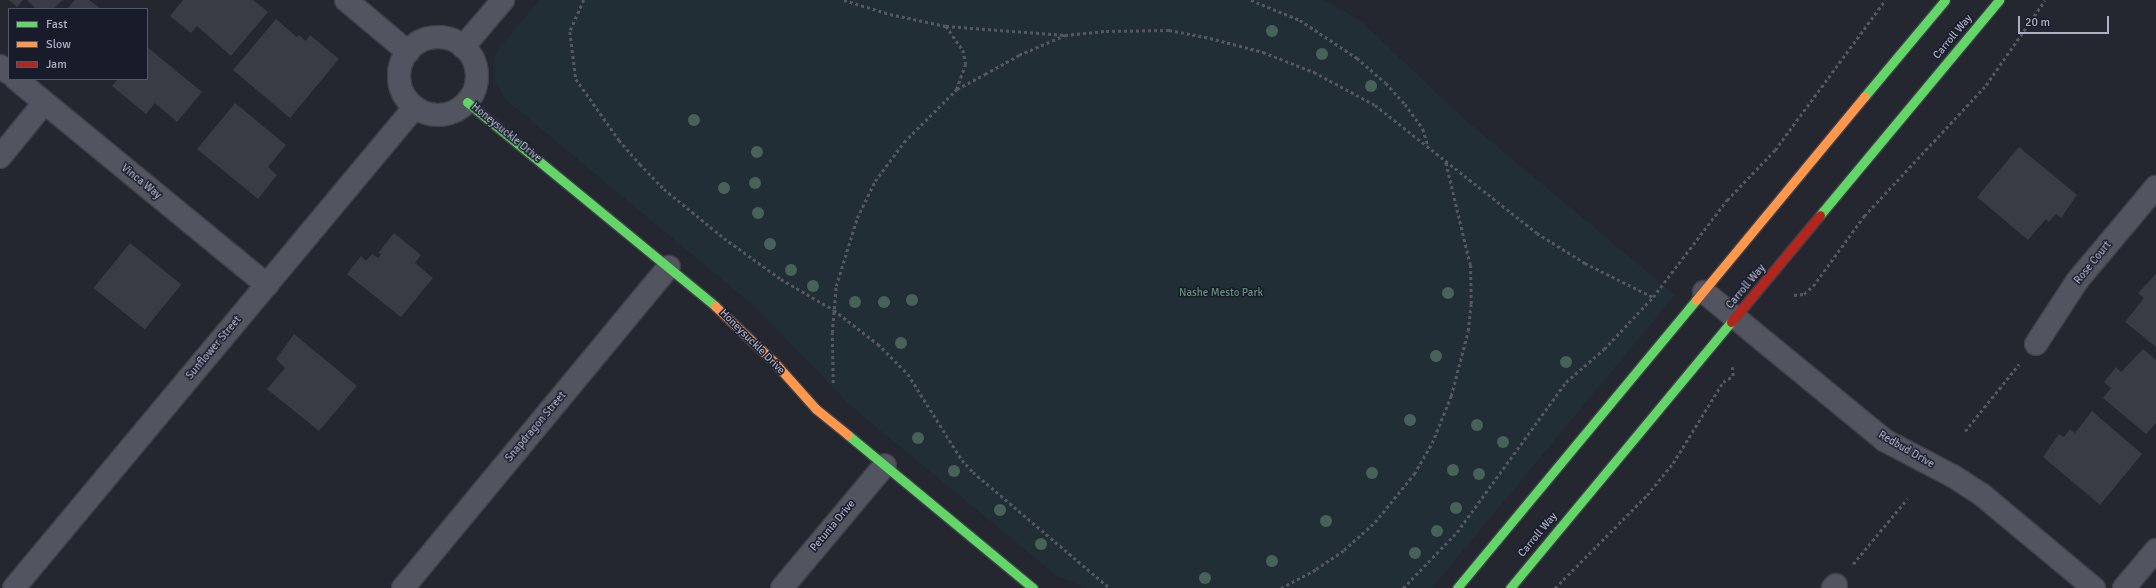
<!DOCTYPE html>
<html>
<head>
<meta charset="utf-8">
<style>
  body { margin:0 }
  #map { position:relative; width:2156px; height:588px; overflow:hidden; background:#242630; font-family:Signika,sans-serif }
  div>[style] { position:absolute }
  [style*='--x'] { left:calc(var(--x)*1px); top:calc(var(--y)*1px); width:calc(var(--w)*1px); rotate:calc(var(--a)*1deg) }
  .green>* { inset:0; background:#212e35 }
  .building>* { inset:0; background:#393b45; transform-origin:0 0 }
  .path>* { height:2.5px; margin-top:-1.25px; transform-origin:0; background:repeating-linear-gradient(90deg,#555862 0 3px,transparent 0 6px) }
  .roads { filter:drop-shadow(1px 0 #404149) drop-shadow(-1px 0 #404149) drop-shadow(0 1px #404149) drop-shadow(0 -1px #404149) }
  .street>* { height:22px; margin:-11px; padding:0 11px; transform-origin:11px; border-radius:11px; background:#52555f }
  .street>.ring { margin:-11px; padding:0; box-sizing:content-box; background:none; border:22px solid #52555f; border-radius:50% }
  .fast>* { height:9px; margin:-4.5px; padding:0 4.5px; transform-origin:4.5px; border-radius:4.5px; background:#63d668 }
  .slow>* { height:9px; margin:-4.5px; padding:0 4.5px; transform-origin:4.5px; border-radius:4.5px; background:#ff974d }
  .jam>* { height:9px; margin:-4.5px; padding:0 4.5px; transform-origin:4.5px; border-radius:4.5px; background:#b3261e }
  .trees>* { width:12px; height:12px; margin:-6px; border-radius:50%; background:#476258 }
  span { translate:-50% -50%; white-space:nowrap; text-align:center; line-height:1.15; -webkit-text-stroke:3px #181b2a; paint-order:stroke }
  .street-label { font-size:11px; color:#abb0c3 }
  .park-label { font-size:11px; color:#649378 }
  .legend { position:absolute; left:8px; top:8px; width:140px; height:72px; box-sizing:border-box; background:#181b2a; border:1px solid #535767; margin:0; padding:5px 7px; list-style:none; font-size:12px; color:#abb0c3 }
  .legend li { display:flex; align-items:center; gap:8px; height:20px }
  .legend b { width:20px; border:1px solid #535767 }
  .scale { position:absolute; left:2018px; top:16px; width:91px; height:18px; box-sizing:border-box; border:2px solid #abb0c3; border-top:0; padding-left:5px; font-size:12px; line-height:14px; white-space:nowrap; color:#abb0c3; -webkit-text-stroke:3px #181b2a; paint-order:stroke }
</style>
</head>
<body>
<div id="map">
  <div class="green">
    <div style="clip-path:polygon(539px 0,1325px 0,1362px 22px,1462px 117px,1675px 295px,1432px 588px,1087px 588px,1057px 576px,852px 407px,755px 307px,504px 98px,495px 82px,494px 59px,501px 46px)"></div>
  </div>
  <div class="building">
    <div style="clip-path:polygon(9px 0,23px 0,17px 7px)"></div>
    <div style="clip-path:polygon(27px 0,62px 0,54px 9px,36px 9px)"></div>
    <div style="clip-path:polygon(75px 0,89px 0,101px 9px,67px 9px)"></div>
    <div style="clip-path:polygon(183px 0,253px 0,268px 12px,231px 56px,197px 26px,191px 33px,170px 16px)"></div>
    <div style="clip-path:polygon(276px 19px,297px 37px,299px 35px,306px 41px,310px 35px,339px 59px,290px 118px,233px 70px)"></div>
    <div style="clip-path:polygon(147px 47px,202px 92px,177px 122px,155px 103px,146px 114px,112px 86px,118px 79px,147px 79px)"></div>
    <div style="clip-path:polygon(235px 103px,286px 145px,268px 167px,277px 175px,258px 199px,197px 149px)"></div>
    <div style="clip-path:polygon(2019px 147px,2077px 195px,2061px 218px,2056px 214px,2049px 222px,2046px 219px,2028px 240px,1977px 197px)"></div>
    <div style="clip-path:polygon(394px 233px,421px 255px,415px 263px,433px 278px,401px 317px,347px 274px,361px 256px,366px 261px,372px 254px,378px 258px,381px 254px,378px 253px)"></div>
    <div style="left:130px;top:243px;width:66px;height:58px;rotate:39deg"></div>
    <div style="clip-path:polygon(2156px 274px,2156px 347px,2125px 322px,2144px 298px,2138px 293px)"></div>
    <div style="clip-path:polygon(294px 334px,357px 386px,319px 431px,267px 389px,285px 368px,276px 359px)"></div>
    <div style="clip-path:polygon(2143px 349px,2156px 360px,2156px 423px,2146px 434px,2103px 398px,2111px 388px,2104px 382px,2116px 367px,2121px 372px)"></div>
    <div style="clip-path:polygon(2092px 411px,2142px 454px,2100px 505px,2043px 457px,2059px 434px,2064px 437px,2070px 429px,2075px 433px)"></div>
  </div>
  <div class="path">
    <div style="--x:584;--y:0;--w:35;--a:114"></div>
    <div style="--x:570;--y:32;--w:47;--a:82.7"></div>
    <div style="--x:576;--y:79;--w:75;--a:54.8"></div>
    <div style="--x:619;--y:140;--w:32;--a:49"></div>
    <div style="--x:640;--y:164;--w:35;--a:46"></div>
    <div style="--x:664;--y:189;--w:77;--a:39.2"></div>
    <div style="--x:724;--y:238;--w:70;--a:35.7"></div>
    <div style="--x:781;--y:279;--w:61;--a:30.3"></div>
    <div style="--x:834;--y:310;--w:56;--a:37.7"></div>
    <div style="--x:878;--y:344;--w:42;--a:45"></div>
    <div style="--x:908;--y:374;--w:102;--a:57.9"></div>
    <div style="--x:962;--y:460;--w:16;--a:47"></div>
    <div style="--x:973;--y:472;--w:180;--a:40.3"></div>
    <div style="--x:844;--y:0;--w:48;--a:16.9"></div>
    <div style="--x:890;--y:14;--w:57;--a:12.1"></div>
    <div style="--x:946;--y:26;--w:119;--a:4.3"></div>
    <div style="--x:1251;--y:0;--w:53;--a:22.2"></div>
    <div style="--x:1300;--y:20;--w:69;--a:33.7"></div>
    <div style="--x:1357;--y:58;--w:38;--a:41"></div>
    <div style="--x:1386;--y:83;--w:28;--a:48"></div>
    <div style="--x:1405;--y:104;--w:31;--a:54"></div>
    <div style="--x:1423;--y:129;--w:17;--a:73"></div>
    <div style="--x:946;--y:26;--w:29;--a:55"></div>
    <div style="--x:963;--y:50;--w:14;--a:78"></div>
    <div style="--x:966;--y:64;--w:27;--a:110"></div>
    <div style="--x:1794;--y:295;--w:10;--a:-6"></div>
    <div style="--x:1804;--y:294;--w:12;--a:-42"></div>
    <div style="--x:1813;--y:286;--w:87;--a:-53.9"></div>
    <div style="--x:1864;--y:216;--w:179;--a:-47"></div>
    <div style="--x:1986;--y:85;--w:103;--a:-55.2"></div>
    <div style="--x:833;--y:383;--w:50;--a:-91.1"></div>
    <div style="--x:832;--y:333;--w:47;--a:-85.1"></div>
    <div style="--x:836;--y:286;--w:71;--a:-72.8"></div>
    <div style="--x:857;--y:218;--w:41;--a:-64.1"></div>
    <div style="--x:875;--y:181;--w:49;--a:-53.4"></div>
    <div style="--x:904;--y:142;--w:75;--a:-45"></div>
    <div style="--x:957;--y:89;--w:32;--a:-28"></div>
    <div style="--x:985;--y:74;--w:39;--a:-29"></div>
    <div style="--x:1019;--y:55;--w:50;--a:-23.5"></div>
    <div style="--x:1065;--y:35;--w:41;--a:-5.6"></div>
    <div style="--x:1106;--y:31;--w:63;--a:-0.9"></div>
    <div style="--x:1169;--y:30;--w:42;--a:11"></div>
    <div style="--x:1210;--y:38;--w:55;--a:14.8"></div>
    <div style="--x:1263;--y:52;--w:55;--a:21.4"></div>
    <div style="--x:1314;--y:72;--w:69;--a:28.4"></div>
    <div style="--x:1375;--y:105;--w:206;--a:38.3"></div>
    <div style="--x:1537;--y:233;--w:57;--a:32"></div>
    <div style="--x:1585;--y:263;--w:76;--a:26.6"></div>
    <div style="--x:1965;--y:431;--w:86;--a:-51.1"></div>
    <div style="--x:1853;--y:564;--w:85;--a:-50.3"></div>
    <div style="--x:1281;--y:588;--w:40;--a:-28"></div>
    <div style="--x:1316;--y:569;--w:34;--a:-34"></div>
    <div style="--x:1344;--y:550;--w:42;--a:-42.1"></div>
    <div style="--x:1375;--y:522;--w:62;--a:-50.9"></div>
    <div style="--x:1414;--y:474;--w:36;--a:-60"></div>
    <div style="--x:1432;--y:443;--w:51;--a:-68"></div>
    <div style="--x:1451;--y:396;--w:67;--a:-75.3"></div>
    <div style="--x:1468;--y:331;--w:27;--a:-84"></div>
    <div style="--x:1471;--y:304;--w:39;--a:-91"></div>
    <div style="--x:1470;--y:265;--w:108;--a:-103.4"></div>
    <div style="--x:1403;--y:588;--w:78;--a:-46"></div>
    <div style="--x:1457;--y:532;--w:185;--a:-54"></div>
    <div style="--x:1566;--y:382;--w:50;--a:-41"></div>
    <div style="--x:1604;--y:349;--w:71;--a:-46.7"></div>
    <div style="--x:1653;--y:297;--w:122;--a:-52.7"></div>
    <div style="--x:1727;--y:200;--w:69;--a:-46.2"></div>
    <div style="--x:1775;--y:150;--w:186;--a:-53.7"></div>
    <div style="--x:1555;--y:588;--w:131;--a:-45.3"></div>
    <div style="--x:1647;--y:495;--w:41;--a:-50.9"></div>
    <div style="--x:1673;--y:463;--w:95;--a:-58.3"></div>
    <div style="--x:1723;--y:382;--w:12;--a:-31"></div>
    <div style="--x:1733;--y:376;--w:9;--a:-96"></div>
  </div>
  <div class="roads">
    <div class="street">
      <div style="--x:346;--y:0;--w:81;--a:40"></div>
      <div class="ring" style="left:399px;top:37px;width:56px;height:56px"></div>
      <div style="--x:463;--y:47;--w:62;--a:-49.6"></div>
      <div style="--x:0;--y:66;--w:11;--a:38"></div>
      <div style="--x:16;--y:79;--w:325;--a:39.4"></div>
      <div style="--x:0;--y:157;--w:70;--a:-50.8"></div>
      <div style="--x:1704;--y:292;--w:233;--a:39.4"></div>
      <div style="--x:1884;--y:440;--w:78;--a:27.6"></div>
      <div style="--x:1953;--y:476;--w:33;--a:33"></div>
      <div style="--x:1981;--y:494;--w:147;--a:39.8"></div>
      <div style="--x:2036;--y:344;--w:75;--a:-56.9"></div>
      <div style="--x:2077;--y:281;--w:123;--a:-50"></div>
      <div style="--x:14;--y:588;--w:625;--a:-50.19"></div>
      <div style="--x:403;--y:588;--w:417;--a:-50.4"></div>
      <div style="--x:782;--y:588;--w:160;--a:-50.1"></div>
      <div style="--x:1833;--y:588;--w:4;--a:-45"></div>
      <div style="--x:2124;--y:588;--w:50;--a:-49.9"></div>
    </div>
    <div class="fast">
      <div style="--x:1864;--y:97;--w:126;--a:-50.1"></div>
      <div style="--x:467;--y:102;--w:321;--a:39.4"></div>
      <div style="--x:1820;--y:215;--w:280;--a:-50.2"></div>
      <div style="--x:848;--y:435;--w:240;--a:39.6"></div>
      <div style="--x:1457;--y:588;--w:374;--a:-50.3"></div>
      <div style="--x:1510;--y:588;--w:346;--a:-50.3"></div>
    </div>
    <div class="slow">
      <div style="--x:1696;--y:300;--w:264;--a:-50.4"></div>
      <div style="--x:715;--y:306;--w:81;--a:43.5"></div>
      <div style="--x:774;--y:362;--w:63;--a:48.2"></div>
      <div style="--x:816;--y:409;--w:41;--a:39.1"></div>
    </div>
    <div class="jam">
      <div style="--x:1731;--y:322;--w:139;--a:-50.2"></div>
    </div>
  </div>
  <div class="trees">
    <div style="left:1272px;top:31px"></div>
    <div style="left:1322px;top:54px"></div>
    <div style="left:1371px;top:86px"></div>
    <div style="left:694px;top:120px"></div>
    <div style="left:757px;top:152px"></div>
    <div style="left:755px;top:183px"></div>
    <div style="left:724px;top:188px"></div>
    <div style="left:758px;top:213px"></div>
    <div style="left:770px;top:244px"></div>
    <div style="left:791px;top:270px"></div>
    <div style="left:813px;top:286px"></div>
    <div style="left:1448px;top:293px"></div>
    <div style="left:912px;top:300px"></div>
    <div style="left:855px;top:302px"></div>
    <div style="left:884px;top:302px"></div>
    <div style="left:901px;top:343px"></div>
    <div style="left:1436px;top:356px"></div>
    <div style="left:1566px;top:362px"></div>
    <div style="left:1410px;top:420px"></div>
    <div style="left:1477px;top:425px"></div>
    <div style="left:918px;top:438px"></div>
    <div style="left:1503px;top:442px"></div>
    <div style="left:1453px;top:470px"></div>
    <div style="left:954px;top:471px"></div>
    <div style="left:1372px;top:473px"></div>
    <div style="left:1479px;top:474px"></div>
    <div style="left:1456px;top:508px"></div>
    <div style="left:1000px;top:510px"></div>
    <div style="left:1326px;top:521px"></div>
    <div style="left:1437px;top:531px"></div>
    <div style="left:1041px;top:544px"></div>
    <div style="left:1415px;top:553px"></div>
    <div style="left:1272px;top:561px"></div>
    <div style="left:1205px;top:578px"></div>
  </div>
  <div class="street-label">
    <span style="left:1953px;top:37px;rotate:-50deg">Carroll Way</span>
    <span style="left:506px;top:133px;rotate:39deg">Honeysuckle Drive</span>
    <span style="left:141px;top:182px;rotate:39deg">Vinca Way</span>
    <span style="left:2093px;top:263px;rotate:-51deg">Rose Court</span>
    <span style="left:1746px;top:287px;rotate:-50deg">Carroll Way</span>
    <span style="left:752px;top:342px;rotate:45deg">Honeysuckle Drive</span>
    <span style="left:214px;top:348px;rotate:-50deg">Sunflower Street</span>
    <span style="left:536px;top:427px;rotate:-50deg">Snapdragon Street</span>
    <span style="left:1906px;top:450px;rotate:30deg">Redbud Drive</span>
    <span style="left:833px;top:526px;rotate:-50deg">Petunia Drive</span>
    <span style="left:1538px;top:535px;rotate:-50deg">Carroll Way</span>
  </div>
  <div class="park-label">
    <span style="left:1221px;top:293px">Nashe Mesto Park</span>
  </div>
  <ul class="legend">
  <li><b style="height:5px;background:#63d668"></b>Fast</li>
  <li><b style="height:5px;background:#ff974d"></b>Slow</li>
  <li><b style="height:5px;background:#b3261e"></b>Jam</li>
  </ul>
  <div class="scale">20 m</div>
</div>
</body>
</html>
